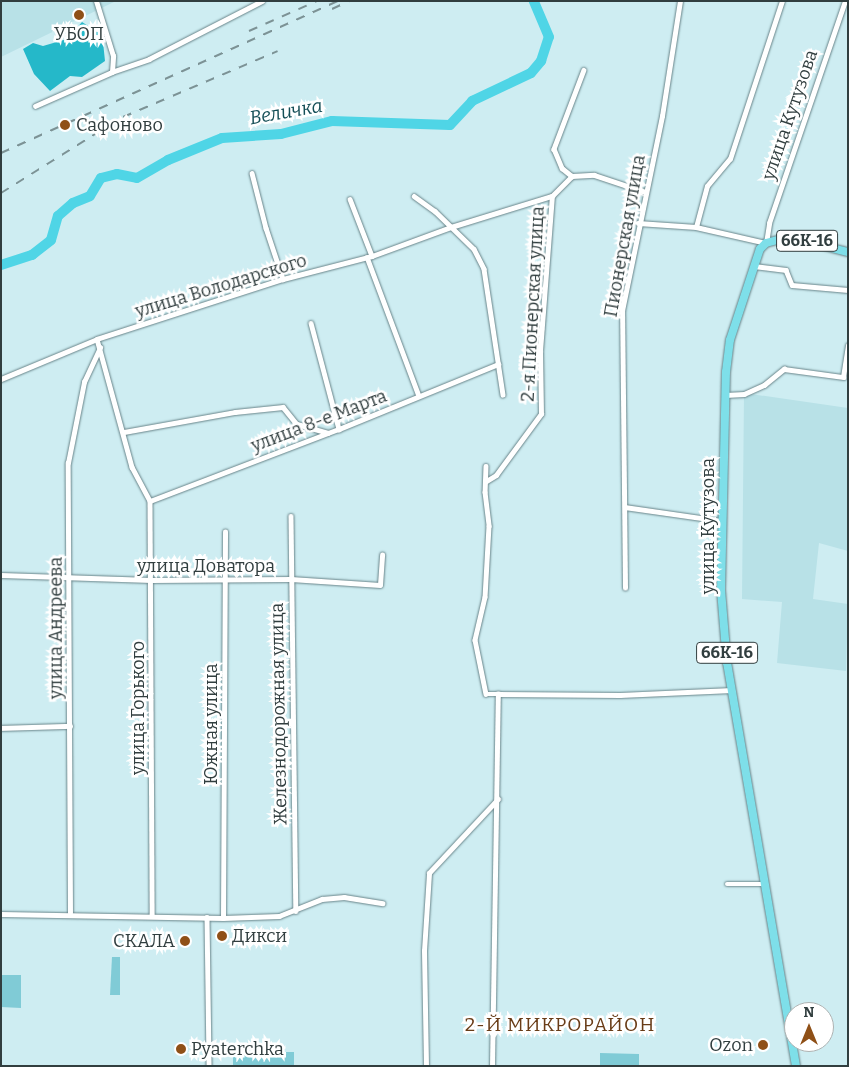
<!DOCTYPE html>
<html>
<head>
<meta charset="utf-8">
<style>
  body { margin:0 }
  #map { position:relative; width:849px; height:1067px; overflow:hidden; background:#ceedf2; font-family:Bitter,serif }
  div>[style] { position:absolute }
  [style*='--x'] { left:calc(var(--x)*1px); top:calc(var(--y)*1px); width:calc(var(--w)*1px); rotate:calc(var(--a)*1deg) }
  .built>* { inset:0; background:#b8e1e7 }
  .green>* { inset:0; background:#80cbd6 }
  .forest>* { inset:0; background:#25b8c9 }
  .river>* { height:10px; margin:-5px; padding:0 5px; transform-origin:5px; border-radius:5px; background:#4fd5e6 }
  .roads { filter:drop-shadow(0 0 1px #688489) drop-shadow(0 0 1px #688489) }
  .street>* { height:4.5px; margin:-2.25px; padding:0 2.25px; transform-origin:2.25px; border-radius:2.25px; background:#fff }
  .primary>* { height:8px; margin:-4px; padding:0 4px; transform-origin:4px; border-radius:4px; background:#7edfe9 }
  .rail>* { height:2px; margin-top:-1px; transform-origin:0; background:repeating-linear-gradient(90deg,#7c9295 0 9px,transparent 0 18px) }
  .dots>* { width:14px; height:14px; translate:-50% -50%; box-sizing:border-box; border:2px solid #fff; border-radius:50% }
  span { translate:-50% -50%; white-space:nowrap; text-align:center; line-height:1.15; -webkit-text-stroke:5px #fff; paint-order:stroke }
  .shield-label span { padding:1px 4px; background:#fff; border:1px solid; border-radius:4px; -webkit-text-stroke-width:0 }
  .shield-label { font-size:16px; color:#313e3f; font-weight:700 }
  .poi-label { font-size:18px; color:#313e3f }
  .left { translate:0 -50%; text-align:left }
  .right { translate:-100% -50%; text-align:right }
  .street-label { font-size:18px; color:#313e3f }
  .water-label { font-size:19px; color:#144e56; font-style:italic }
  .neighbourhood-label { font-size:19px; color:#683c17; letter-spacing:1px }
  .frame { position:absolute; inset:0; border:2px solid #313e3f; pointer-events:none }
  .north { position:absolute; left:784px; top:1002px; width:50px; height:50px; box-sizing:border-box; background:#fff; border:1px solid #adb2b2; border-radius:50%; rotate:0deg; font-size:14px; font-weight:700; line-height:20px; text-align:center; color:#313e3f }
  .north::after { content:''; display:block; margin:auto; width:18px; height:22px; background:#8f5017; clip-path:polygon(50% 0,100% 100%,50% 72%,0 100%) }
</style>
</head>
<body>
<div id="map">
  <div class="built">
    <div style="clip-path:polygon(1px 1px,116px 1px,1px 57px)"></div>
    <div style="clip-path:polygon(744px 393px,848px 408px,848px 551px,819px 543px,813px 599px,848px 604px,846px 671px,777px 663px,782px 602px,742px 599px)"></div>
  </div>
  <div class="green">
    <div style="clip-path:polygon(112px 957px,120px 957px,120px 995px,110px 995px)"></div>
    <div style="clip-path:polygon(1px 975px,21px 975px,21px 1008px,1px 1007px)"></div>
    <div style="clip-path:polygon(233px 1052px,294px 1052px,294px 1066px,233px 1066px)"></div>
    <div style="clip-path:polygon(600px 1053px,639px 1054px,639px 1066px,600px 1066px)"></div>
  </div>
  <div class="forest">
    <div style="clip-path:polygon(82px 22px,99px 33px,103px 42px,105px 61px,82px 77px,70px 76px,50px 91px,34px 74px,23px 49px,33px 43px,43px 46px,67px 39px)"></div>
  </div>
  <div class="river">
    <div style="--x:1;--y:265;--w:33;--a:-18"></div>
    <div style="--x:32;--y:255;--w:24;--a:-38"></div>
    <div style="--x:51;--y:240;--w:25;--a:-74"></div>
    <div style="--x:58;--y:216;--w:20;--a:-41"></div>
    <div style="--x:73;--y:203;--w:18;--a:-22"></div>
    <div style="--x:90;--y:196;--w:21;--a:-59"></div>
    <div style="--x:101;--y:178;--w:16;--a:-14"></div>
    <div style="--x:117;--y:174;--w:20;--a:11"></div>
    <div style="--x:137;--y:178;--w:36;--a:-30"></div>
    <div style="--x:168;--y:160;--w:58;--a:-22.2"></div>
    <div style="--x:222;--y:138;--w:59;--a:-3.9"></div>
    <div style="--x:281;--y:134;--w:53;--a:-14.3"></div>
    <div style="--x:332;--y:121;--w:118;--a:1.9"></div>
    <div style="--x:450;--y:125;--w:33;--a:-47"></div>
    <div style="--x:472;--y:101;--w:65;--a:-25.4"></div>
    <div style="--x:531;--y:73;--w:16;--a:-50"></div>
    <div style="--x:541;--y:61;--w:25;--a:-72"></div>
    <div style="--x:549;--y:37;--w:39;--a:-113"></div>
  </div>
  <div class="roads">
    <div class="street">
      <div style="--x:584;--y:70;--w:85;--a:110.8"></div>
      <div style="--x:554;--y:149;--w:21;--a:67"></div>
      <div style="--x:562;--y:168;--w:13;--a:39"></div>
      <div style="--x:572;--y:176;--w:22;--a:-3"></div>
      <div style="--x:594;--y:175;--w:54;--a:18.4"></div>
      <div style="--x:112;--y:72;--w:39;--a:-19"></div>
      <div style="--x:149;--y:59;--w:127;--a:-27.2"></div>
      <div style="--x:35;--y:106;--w:84;--a:-23.8"></div>
      <div style="--x:112;--y:72;--w:16;--a:-86"></div>
      <div style="--x:113;--y:56;--w:58;--a:-107.2"></div>
      <div style="--x:252;--y:173;--w:57;--a:75.7"></div>
      <div style="--x:266;--y:228;--w:54;--a:71.6"></div>
      <div style="--x:414;--y:196;--w:26;--a:36"></div>
      <div style="--x:435;--y:211;--w:54;--a:44.3"></div>
      <div style="--x:474;--y:249;--w:22;--a:63"></div>
      <div style="--x:484;--y:269;--w:127;--a:81.4"></div>
      <div style="--x:350;--y:199;--w:61;--a:68.9"></div>
      <div style="--x:638;--y:223;--w:58;--a:3.9"></div>
      <div style="--x:696;--y:227;--w:72;--a:12.9"></div>
      <div style="--x:766;--y:243;--w:20;--a:-81"></div>
      <div style="--x:769;--y:223;--w:235;--a:-71.1"></div>
      <div style="--x:696;--y:227;--w:42;--a:-75"></div>
      <div style="--x:707;--y:186;--w:35;--a:-50"></div>
      <div style="--x:730;--y:159;--w:166;--a:-71.8"></div>
      <div style="--x:367;--y:257;--w:148;--a:69.5"></div>
      <div style="--x:754;--y:266;--w:32;--a:7"></div>
      <div style="--x:786;--y:270;--w:16;--a:68"></div>
      <div style="--x:792;--y:285;--w:56;--a:5.1"></div>
      <div style="--x:311;--y:323;--w:110;--a:75.2"></div>
      <div style="--x:97;--y:339;--w:133;--a:74.7"></div>
      <div style="--x:132;--y:467;--w:38;--a:62"></div>
      <div style="--x:150;--y:501;--w:414;--a:89.7"></div>
      <div style="--x:1;--y:379;--w:104;--a:-22.6"></div>
      <div style="--x:97;--y:339;--w:195;--a:-17.9"></div>
      <div style="--x:283;--y:279;--w:92;--a:-14.5"></div>
      <div style="--x:372;--y:256;--w:84;--a:-20.2"></div>
      <div style="--x:451;--y:227;--w:106;--a:-17.1"></div>
      <div style="--x:552;--y:196;--w:28;--a:-45"></div>
      <div style="--x:725;--y:395;--w:19;--a:-3"></div>
      <div style="--x:744;--y:394;--w:22;--a:-24"></div>
      <div style="--x:764;--y:385;--w:26;--a:-39"></div>
      <div style="--x:784;--y:369;--w:60;--a:7.7"></div>
      <div style="--x:843;--y:377;--w:32;--a:-81"></div>
      <div style="--x:124;--y:432;--w:113;--a:-10.2"></div>
      <div style="--x:235;--y:412;--w:48;--a:-5.9"></div>
      <div style="--x:283;--y:407;--w:22;--a:51"></div>
      <div style="--x:297;--y:424;--w:32;--a:16"></div>
      <div style="--x:486;--y:466;--w:26;--a:92"></div>
      <div style="--x:485;--y:492;--w:34;--a:83"></div>
      <div style="--x:489;--y:526;--w:71;--a:93.2"></div>
      <div style="--x:485;--y:597;--w:44;--a:103.1"></div>
      <div style="--x:475;--y:640;--w:55;--a:78.5"></div>
      <div style="--x:486;--y:694;--w:12;--a:0"></div>
      <div style="--x:485;--y:482;--w:13;--a:-32"></div>
      <div style="--x:496;--y:475;--w:76;--a:-53.6"></div>
      <div style="--x:541;--y:414;--w:63;--a:-90.9"></div>
      <div style="--x:540;--y:351;--w:155;--a:-85.6"></div>
      <div style="--x:150;--y:501;--w:202;--a:-20.9"></div>
      <div style="--x:339;--y:429;--w:172;--a:-22.2"></div>
      <div style="--x:625;--y:507;--w:98;--a:8.2"></div>
      <div style="--x:291;--y:516;--w:395;--a:89.3"></div>
      <div style="--x:1;--y:575;--w:150;--a:1.9"></div>
      <div style="--x:151;--y:580;--w:140;--a:-0.4"></div>
      <div style="--x:291;--y:579;--w:89;--a:3.9"></div>
      <div style="--x:380;--y:585;--w:30;--a:-86"></div>
      <div style="--x:625;--y:588;--w:277;--a:-90.6"></div>
      <div style="--x:622;--y:311;--w:199;--a:-78.4"></div>
      <div style="--x:662;--y:116;--w:116;--a:-81.1"></div>
      <div style="--x:1;--y:728;--w:69;--a:-1.7"></div>
      <div style="--x:727;--y:884;--w:39;--a:0"></div>
      <div style="--x:70;--y:913;--w:450;--a:-90.3"></div>
      <div style="--x:68;--y:463;--w:83;--a:-78.8"></div>
      <div style="--x:84;--y:382;--w:38;--a:-65"></div>
      <div style="--x:1;--y:914;--w:222;--a:1"></div>
      <div style="--x:223;--y:918;--w:56;--a:-2"></div>
      <div style="--x:279;--y:916;--w:46;--a:-21.6"></div>
      <div style="--x:322;--y:899;--w:22;--a:-5"></div>
      <div style="--x:344;--y:897;--w:39;--a:9"></div>
      <div style="--x:207;--y:917;--w:149;--a:89.2"></div>
      <div style="--x:223;--y:918;--w:386;--a:-89.7"></div>
      <div style="--x:426;--y:1066;--w:115;--a:-91"></div>
      <div style="--x:424;--y:951;--w:78;--a:-86.3"></div>
      <div style="--x:429;--y:873;--w:101;--a:-47"></div>
      <div style="--x:492;--y:1066;--w:372;--a:-89.1"></div>
      <div style="--x:498;--y:694;--w:122;--a:0.5"></div>
      <div style="--x:620;--y:695;--w:112;--a:-2.6"></div>
    </div>
    <div class="primary">
      <div style="--x:796;--y:1066;--w:409;--a:-99.7"></div>
      <div style="--x:727;--y:663;--w:73;--a:-94.7"></div>
      <div style="--x:721;--y:590;--w:218;--a:-88.7"></div>
      <div style="--x:726;--y:372;--w:32;--a:-83"></div>
      <div style="--x:730;--y:340;--w:96;--a:-71.8"></div>
      <div style="--x:760;--y:249;--w:8;--a:-45"></div>
      <div style="--x:766;--y:243;--w:24;--a:-15"></div>
      <div style="--x:789;--y:237;--w:61;--a:14.3"></div>
    </div>
  </div>
  <div class="rail">
    <div style="--x:332;--y:9;--w:19;--a:-25"></div>
    <div style="--x:249;--y:31;--w:74;--a:-23.8"></div>
    <div style="--x:123;--y:117;--w:168;--a:-23.1"></div>
    <div style="--x:1;--y:153;--w:370;--a:-24.3"></div>
    <div style="--x:1;--y:193;--w:133;--a:-32.1"></div>
  </div>
  <div class="dots">
    <div style="left:79px;top:15px;background:#8f5017"></div>
    <div style="left:65px;top:125px;background:#8f5017"></div>
    <div style="left:222px;top:936px;background:#8f5017"></div>
    <div style="left:185px;top:941px;background:#8f5017"></div>
    <div style="left:763px;top:1045px;background:#8f5017"></div>
    <div style="left:181px;top:1049px;background:#8f5017"></div>
  </div>
  <div class="shield-label">
    <span style="left:807px;top:241px">66К-16</span>
    <span style="left:727px;top:653px">66К-16</span>
  </div>
  <div class="poi-label">
    <span style="left:79px;top:34px">УБОП</span>
    <span class="left" style="left:76px;top:125px">Сафоново</span>
    <span class="left" style="left:232px;top:936px">Дикси</span>
    <span class="right" style="left:175px;top:941px">СКАЛА</span>
    <span class="right" style="left:753px;top:1045px">Ozon</span>
    <span class="left" style="left:191px;top:1049px">Pyaterchka</span>
  </div>
  <div class="street-label">
    <span style="left:790px;top:115px;rotate:-71deg">улица Кутузова</span>
    <span style="left:625px;top:236px;rotate:-80deg">Пионерская улица</span>
    <span style="left:221px;top:286px;rotate:-17deg">улица Володарского</span>
    <span style="left:533px;top:304px;rotate:-87deg">2-я Пионерская улица</span>
    <span style="left:319px;top:421px;rotate:-21deg">улица 8-е Марта</span>
    <span style="left:708px;top:526px;rotate:-90deg">улица Кутузова</span>
    <span style="left:206px;top:566px">улица Доватора</span>
    <span style="left:56px;top:628px;rotate:-90deg">улица Андреева</span>
    <span style="left:138px;top:708px;rotate:-90deg">улица Горького</span>
    <span style="left:279px;top:714px;rotate:-91deg">Железнодорожная улица</span>
    <span style="left:211px;top:724px;rotate:-90deg">Южная улица</span>
  </div>
  <div class="water-label">
    <span style="left:286px;top:112px;rotate:-10deg">Величка</span>
  </div>
  <div class="neighbourhood-label">
    <span style="left:560px;top:1025px">2-Й МИКРОРАЙОН</span>
  </div>
  <div class="frame"></div>
  <div class="north">N</div>
</div>
</body>
</html>
